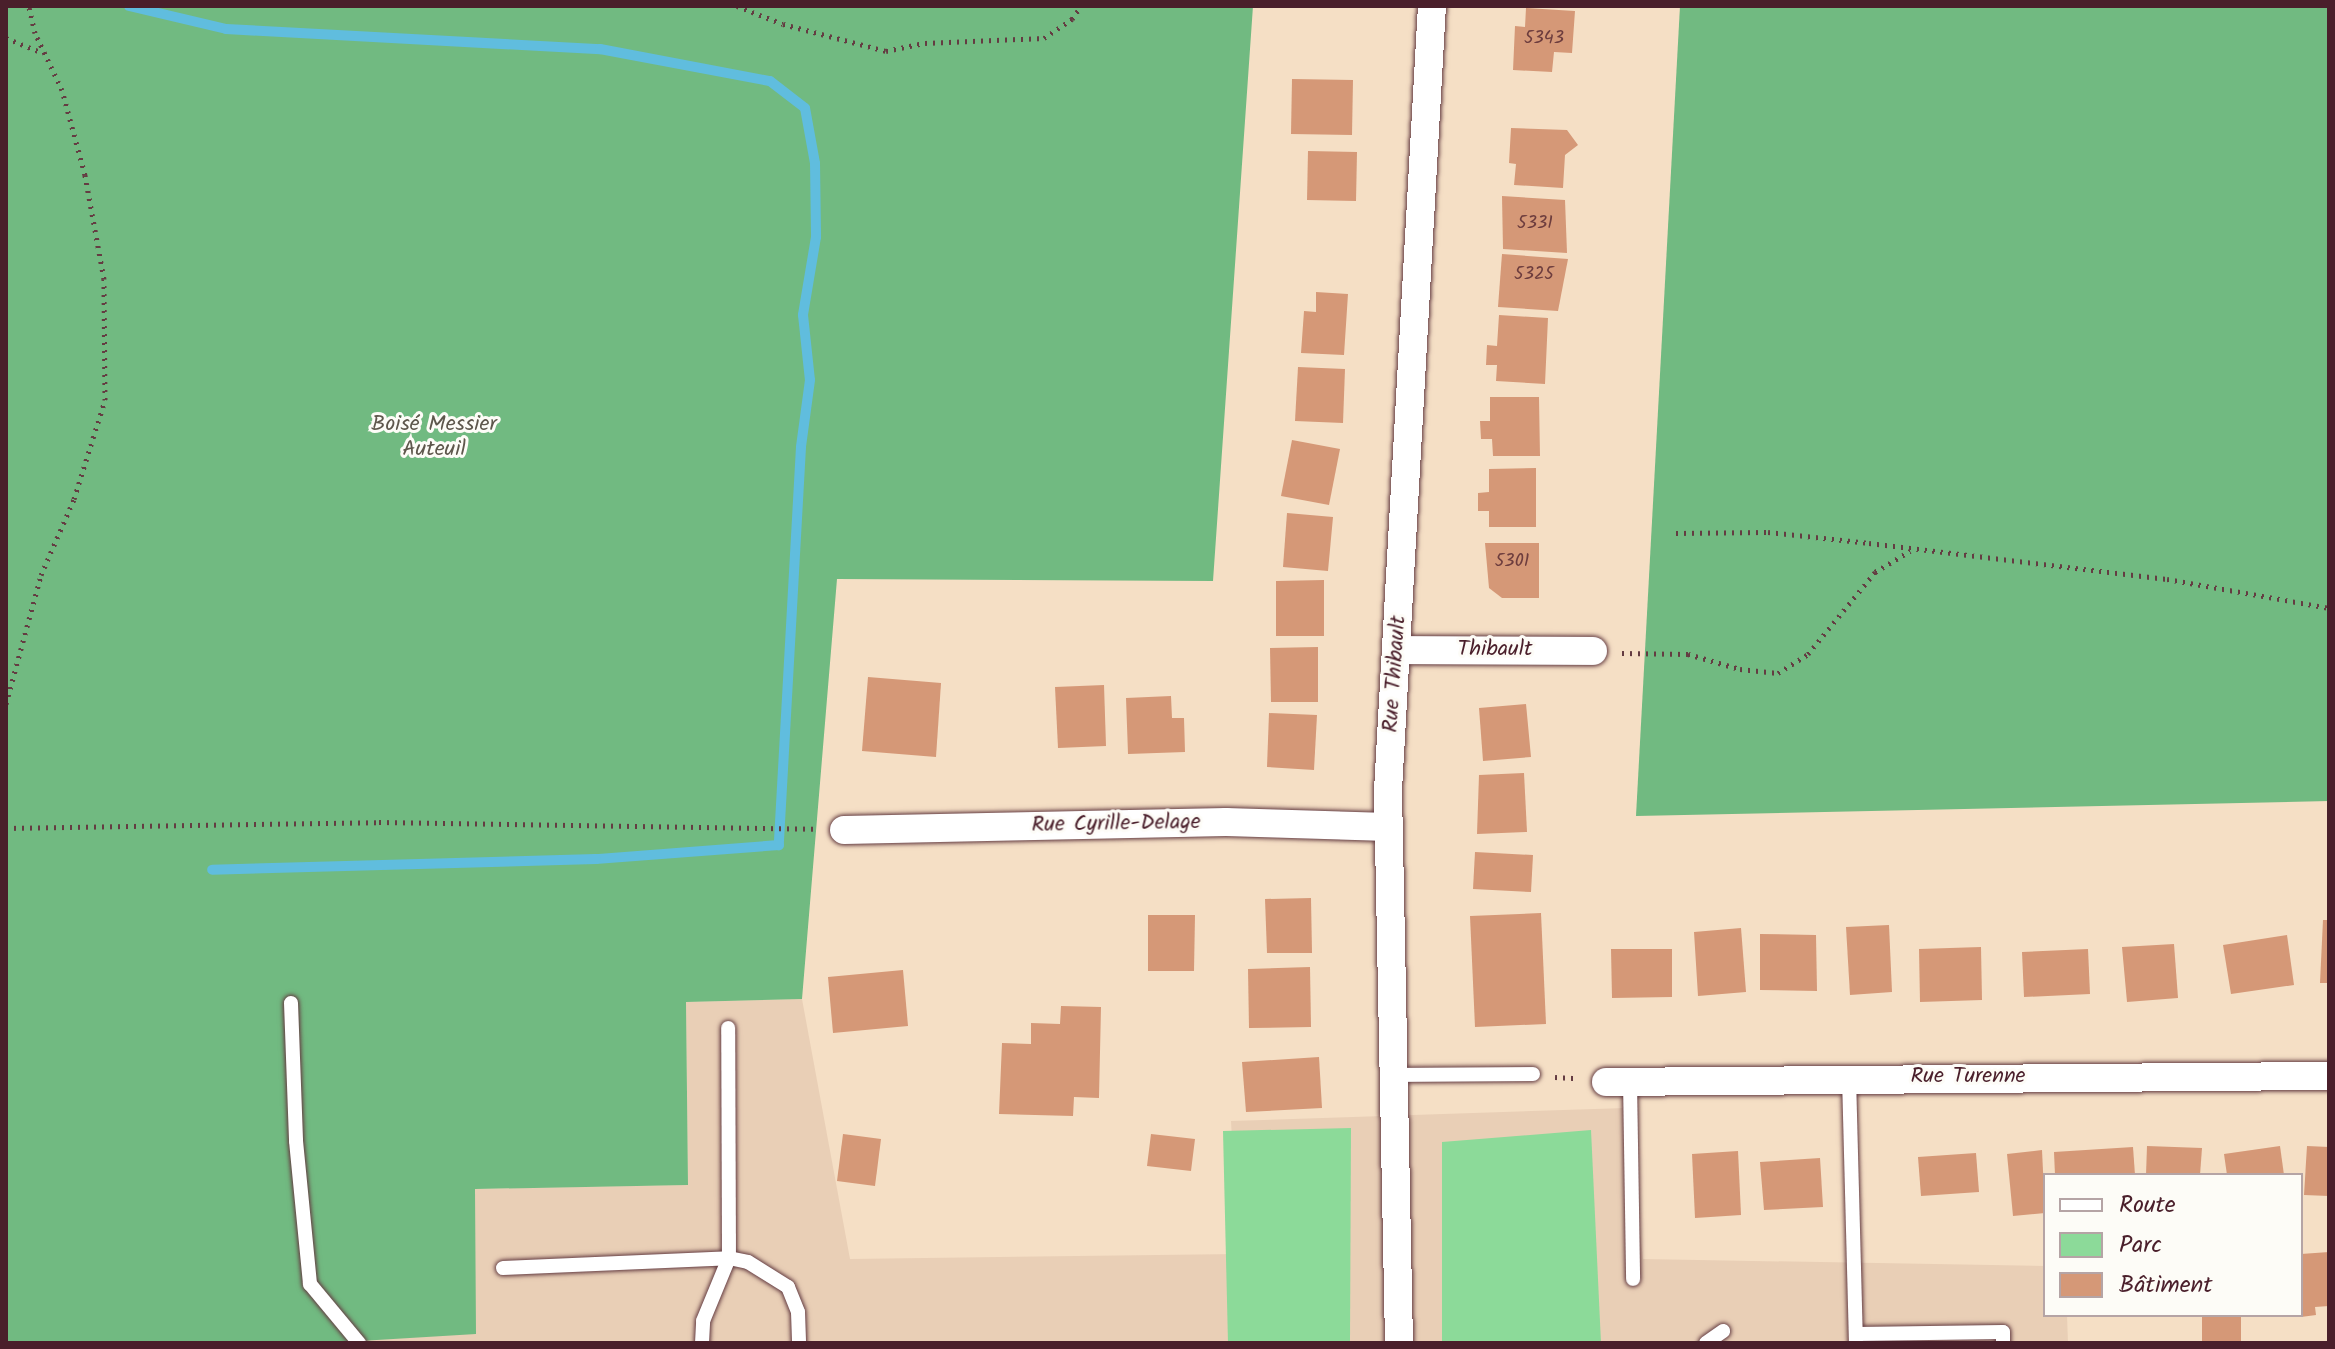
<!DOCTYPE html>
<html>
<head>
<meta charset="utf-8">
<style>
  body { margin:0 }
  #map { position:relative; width:2335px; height:1349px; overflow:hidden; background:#f5dfc5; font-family:Kalam,sans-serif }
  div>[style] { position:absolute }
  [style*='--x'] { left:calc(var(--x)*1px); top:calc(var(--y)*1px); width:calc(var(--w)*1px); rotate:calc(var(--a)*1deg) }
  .built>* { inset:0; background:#e9cfb6 }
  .green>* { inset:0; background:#8cda99 }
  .forest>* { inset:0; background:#71ba81 }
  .stream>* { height:10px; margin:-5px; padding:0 5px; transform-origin:5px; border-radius:5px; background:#60bdde }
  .building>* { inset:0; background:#d59877 }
  .path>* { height:5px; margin-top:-2.5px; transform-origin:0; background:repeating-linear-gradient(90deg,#643c42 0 2px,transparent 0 8px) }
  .roads { filter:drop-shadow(0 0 2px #643c42) drop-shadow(0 0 2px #643c42) }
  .service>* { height:14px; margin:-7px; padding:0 7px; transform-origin:7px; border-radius:7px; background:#fff }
  .minor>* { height:28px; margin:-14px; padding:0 14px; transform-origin:14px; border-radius:14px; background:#fff }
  span { translate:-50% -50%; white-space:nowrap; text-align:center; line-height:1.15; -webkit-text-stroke:6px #fdfcf7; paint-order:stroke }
  .number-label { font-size:18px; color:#6d3d3e }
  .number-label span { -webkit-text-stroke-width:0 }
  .park-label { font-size:22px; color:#5e574c }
  .street-label { font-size:22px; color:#4a1f2b }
  .frame { position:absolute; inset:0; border:8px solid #4a1f2b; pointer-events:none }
  .legend { position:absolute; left:2043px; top:1173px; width:260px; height:144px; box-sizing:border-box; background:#fdfcf7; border:2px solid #b5a4a5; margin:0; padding:10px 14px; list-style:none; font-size:24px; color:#4a1f2b }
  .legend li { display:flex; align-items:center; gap:16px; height:40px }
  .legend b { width:40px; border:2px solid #b5a4a5 }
</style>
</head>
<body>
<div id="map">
  <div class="built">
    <div style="clip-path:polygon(802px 999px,850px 1259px,1238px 1254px,1231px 1121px,1626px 1108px,1643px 1259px,2045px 1266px,2045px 1315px,2067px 1315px,2068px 1343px,318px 1343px,474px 1189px,688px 1185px,686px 1002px)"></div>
  </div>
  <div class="green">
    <div style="clip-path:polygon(1351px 1128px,1350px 1343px,1228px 1343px,1223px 1131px)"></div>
    <div style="clip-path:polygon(1591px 1130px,1601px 1343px,1442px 1343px,1442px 1142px)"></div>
  </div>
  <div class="forest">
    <div style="clip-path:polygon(6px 6px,1253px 6px,1213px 581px,837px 579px,802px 999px,686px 1002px,688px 1185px,475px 1189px,476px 1334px,327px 1343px,6px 1343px)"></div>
    <div style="clip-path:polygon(1680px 6px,2329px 6px,2329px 801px,1636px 816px)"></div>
  </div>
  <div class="stream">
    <div style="--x:129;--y:6;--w:100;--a:13.3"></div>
    <div style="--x:226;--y:29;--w:375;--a:3.1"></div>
    <div style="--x:600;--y:49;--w:173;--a:10.7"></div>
    <div style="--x:770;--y:81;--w:44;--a:37.6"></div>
    <div style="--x:805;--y:108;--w:56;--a:79.7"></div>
    <div style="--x:815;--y:163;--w:74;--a:89.2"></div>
    <div style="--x:816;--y:237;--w:79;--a:99.5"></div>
    <div style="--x:803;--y:315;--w:65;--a:83.9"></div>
    <div style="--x:810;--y:380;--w:68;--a:97.7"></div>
    <div style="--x:801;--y:447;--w:399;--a:93.2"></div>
    <div style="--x:779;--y:845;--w:184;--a:175.6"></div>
    <div style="--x:596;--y:859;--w:384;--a:178.4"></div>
  </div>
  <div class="building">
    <div style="clip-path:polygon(1526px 8px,1575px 11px,1572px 53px,1554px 52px,1552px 72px,1513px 70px,1515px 26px,1525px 27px)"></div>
    <div style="clip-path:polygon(1292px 79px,1353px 80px,1352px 135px,1291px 134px)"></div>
    <div style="clip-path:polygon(1511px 128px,1567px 130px,1578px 145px,1565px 155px,1563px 188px,1514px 185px,1516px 164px,1509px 163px)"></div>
    <div style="clip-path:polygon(1308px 151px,1357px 152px,1356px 201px,1307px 200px)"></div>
    <div style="clip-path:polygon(1502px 196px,1565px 200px,1567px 253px,1503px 249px)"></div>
    <div style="clip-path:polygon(1502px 254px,1568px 259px,1558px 311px,1498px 307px)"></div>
    <div style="clip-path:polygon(1316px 292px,1348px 294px,1344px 355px,1301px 353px,1304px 311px,1316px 312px)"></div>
    <div style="clip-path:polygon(1499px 315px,1548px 318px,1545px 384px,1496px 381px,1497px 365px,1486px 365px,1487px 345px,1497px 346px)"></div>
    <div style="clip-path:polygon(1298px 367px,1345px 369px,1343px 423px,1295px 421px)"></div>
    <div style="clip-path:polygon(1490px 397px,1539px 397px,1540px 456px,1493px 456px,1492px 439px,1481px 439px,1480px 421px,1490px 421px)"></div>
    <div style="clip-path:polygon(1292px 440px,1340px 449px,1329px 505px,1281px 496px)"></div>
    <div style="clip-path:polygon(1536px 468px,1536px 527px,1489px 527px,1489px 511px,1478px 511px,1478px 493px,1489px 492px,1489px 469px)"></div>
    <div style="clip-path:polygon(1287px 513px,1333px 517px,1328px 571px,1283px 567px)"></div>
    <div style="clip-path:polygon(1485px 543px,1539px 543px,1539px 598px,1502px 598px,1489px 588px)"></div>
    <div style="clip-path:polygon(1324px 580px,1324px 636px,1276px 636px,1276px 581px)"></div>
    <div style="clip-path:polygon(1318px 647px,1318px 702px,1271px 702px,1270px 648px)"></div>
    <div style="clip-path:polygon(868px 677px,941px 683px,936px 757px,862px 751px)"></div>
    <div style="clip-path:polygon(1104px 685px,1106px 746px,1058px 748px,1055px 687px)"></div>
    <div style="clip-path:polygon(1171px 696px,1172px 718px,1184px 718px,1185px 752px,1128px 754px,1126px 698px)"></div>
    <div style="clip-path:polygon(1526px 704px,1531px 757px,1483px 761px,1479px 708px)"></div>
    <div style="clip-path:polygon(1269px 713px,1317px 715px,1314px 770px,1267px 767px)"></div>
    <div style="clip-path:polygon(1524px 773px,1527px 832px,1477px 834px,1479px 775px)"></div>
    <div style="clip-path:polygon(1475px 852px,1533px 855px,1531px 892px,1473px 889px)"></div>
    <div style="clip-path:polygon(1311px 898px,1312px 953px,1267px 953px,1265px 899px)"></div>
    <div style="clip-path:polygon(1541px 913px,1546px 1024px,1475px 1027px,1470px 916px)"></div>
    <div style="clip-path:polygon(1148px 915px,1195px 915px,1194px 971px,1148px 971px)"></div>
    <div style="clip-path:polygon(2323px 920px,2329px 920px,2329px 983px,2320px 983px)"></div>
    <div style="clip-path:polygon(1889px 925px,1892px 992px,1850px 995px,1846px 927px)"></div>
    <div style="clip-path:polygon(1741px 928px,1746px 992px,1698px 996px,1694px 932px)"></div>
    <div style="clip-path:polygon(1760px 934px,1816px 935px,1817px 991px,1760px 990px)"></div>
    <div style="clip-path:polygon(2287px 935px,2294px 985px,2231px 994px,2223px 945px)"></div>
    <div style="clip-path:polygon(2174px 944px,2178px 998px,2127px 1002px,2122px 947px)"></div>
    <div style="clip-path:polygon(1981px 947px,1982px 1000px,1920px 1002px,1919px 949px)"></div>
    <div style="clip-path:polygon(1611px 949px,1672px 949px,1672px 997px,1612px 998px)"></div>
    <div style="clip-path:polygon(2088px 949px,2090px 994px,2024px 997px,2022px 952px)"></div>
    <div style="clip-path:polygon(1310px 967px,1311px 1027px,1249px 1028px,1248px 969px)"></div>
    <div style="clip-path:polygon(903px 970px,908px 1026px,833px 1033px,828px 977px)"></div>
    <div style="clip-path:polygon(1061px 1006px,1101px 1007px,1099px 1098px,1074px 1097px,1073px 1116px,999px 1114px,1002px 1043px,1031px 1044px,1031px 1023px,1060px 1024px)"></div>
    <div style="clip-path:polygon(1319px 1057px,1322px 1108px,1246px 1112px,1242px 1062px)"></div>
    <div style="clip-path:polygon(843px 1134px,881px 1139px,875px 1186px,837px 1181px)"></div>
    <div style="clip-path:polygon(1151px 1134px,1195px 1139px,1191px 1171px,1147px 1166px)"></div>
    <div style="clip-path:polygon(2147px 1146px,2202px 1148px,2200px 1175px,2146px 1175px)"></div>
    <div style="clip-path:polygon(2280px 1146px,2284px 1175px,2227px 1175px,2224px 1154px)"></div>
    <div style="clip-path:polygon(2307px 1146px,2329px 1147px,2329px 1196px,2304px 1195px)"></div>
    <div style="clip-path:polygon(2133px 1147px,2135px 1175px,2055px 1175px,2054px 1152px)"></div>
    <div style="clip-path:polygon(2042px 1150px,2045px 1213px,2013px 1216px,2007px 1154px)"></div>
    <div style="clip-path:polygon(1738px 1151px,1741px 1215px,1695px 1218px,1692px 1154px)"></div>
    <div style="clip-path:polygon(1976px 1153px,1979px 1192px,1921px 1196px,1918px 1157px)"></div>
    <div style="clip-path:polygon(1820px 1158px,1823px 1207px,1764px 1210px,1760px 1162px)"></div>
    <div style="clip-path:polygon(2329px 1252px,2329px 1306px,2315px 1307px,2316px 1315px,2301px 1317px,2301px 1254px)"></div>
    <div style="clip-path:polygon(2202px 1315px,2241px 1315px,2241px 1343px,2202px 1343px)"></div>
  </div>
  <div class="path">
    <div style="--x:737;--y:6;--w:49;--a:21.4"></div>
    <div style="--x:783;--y:24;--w:106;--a:14.7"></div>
    <div style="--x:886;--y:51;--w:40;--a:-12"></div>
    <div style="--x:925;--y:43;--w:119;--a:-2.4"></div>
    <div style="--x:1044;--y:38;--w:34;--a:-34"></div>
    <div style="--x:1072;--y:19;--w:16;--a:-55"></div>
    <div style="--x:6;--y:38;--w:40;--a:22"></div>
    <div style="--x:1676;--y:533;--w:92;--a:-0.6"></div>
    <div style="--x:1768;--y:532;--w:102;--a:6.2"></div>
    <div style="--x:1869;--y:543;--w:300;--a:6.9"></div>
    <div style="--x:2167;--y:579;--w:165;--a:10.1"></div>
    <div style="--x:1622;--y:653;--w:66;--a:0.9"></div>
    <div style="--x:1688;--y:654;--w:54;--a:16.1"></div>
    <div style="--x:1740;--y:669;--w:38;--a:6"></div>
    <div style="--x:1778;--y:673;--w:36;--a:-32"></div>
    <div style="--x:1808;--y:654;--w:106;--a:-50.7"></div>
    <div style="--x:1875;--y:572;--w:41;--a:-31"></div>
    <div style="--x:6;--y:704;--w:134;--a:-74.8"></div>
    <div style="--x:41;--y:575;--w:83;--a:-66.5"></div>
    <div style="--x:74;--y:499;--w:104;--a:-72.6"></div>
    <div style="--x:105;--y:400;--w:121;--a:-90.5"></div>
    <div style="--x:104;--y:279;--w:106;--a:-100.4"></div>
    <div style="--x:85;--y:175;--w:88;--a:-105.1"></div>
    <div style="--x:62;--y:90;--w:63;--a:-115.3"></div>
    <div style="--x:35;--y:33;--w:28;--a:-103"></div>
    <div style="--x:6;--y:828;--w:373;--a:-0.9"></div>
    <div style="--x:379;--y:822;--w:436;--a:0.9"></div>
    <div style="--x:1555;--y:1077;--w:22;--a:3"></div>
  </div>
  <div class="roads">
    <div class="service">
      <div style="--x:291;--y:1003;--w:138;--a:87.9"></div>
      <div style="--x:296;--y:1141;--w:144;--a:84.4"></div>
      <div style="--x:310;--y:1284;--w:77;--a:50.3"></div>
      <div style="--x:1393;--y:1075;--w:140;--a:-0.4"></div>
      <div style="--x:1849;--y:1077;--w:266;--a:88.5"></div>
      <div style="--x:1630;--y:1081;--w:198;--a:89.1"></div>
      <div style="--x:503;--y:1268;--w:226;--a:-2.5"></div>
      <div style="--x:729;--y:1258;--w:19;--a:12"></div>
      <div style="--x:748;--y:1262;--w:47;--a:32"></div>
      <div style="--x:788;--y:1287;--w:27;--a:68"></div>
      <div style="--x:798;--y:1312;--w:31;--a:88"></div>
      <div style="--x:1856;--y:1334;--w:147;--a:-0.8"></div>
      <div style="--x:2003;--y:1332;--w:11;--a:90"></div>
      <div style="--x:702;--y:1343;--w:22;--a:-87"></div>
      <div style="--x:703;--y:1321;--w:68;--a:-67.6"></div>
      <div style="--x:729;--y:1258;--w:230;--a:-90.2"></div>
      <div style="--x:1706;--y:1343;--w:21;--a:-35"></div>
    </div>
    <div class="minor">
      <div style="--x:1397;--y:650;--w:196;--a:0.3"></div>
      <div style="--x:844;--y:830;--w:382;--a:-1.2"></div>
      <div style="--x:1226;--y:822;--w:162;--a:1.8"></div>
      <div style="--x:1606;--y:1082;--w:723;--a:-0.48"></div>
      <div style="--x:1399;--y:1343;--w:553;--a:-91.14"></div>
      <div style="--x:1388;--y:790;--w:785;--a:-86.79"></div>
    </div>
  </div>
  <div class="number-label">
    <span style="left:1544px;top:39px">5343</span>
    <span style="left:1535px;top:224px">5331</span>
    <span style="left:1534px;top:275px">5325</span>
    <span style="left:1512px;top:562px">5301</span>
  </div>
  <div class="park-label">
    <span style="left:434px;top:437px">Boisé Messier<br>Auteuil</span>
  </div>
  <div class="street-label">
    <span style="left:1495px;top:650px">Thibault</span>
    <span style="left:1395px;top:674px;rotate:-86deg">Rue Thibault</span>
    <span style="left:1116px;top:824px;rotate:-1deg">Rue Cyrille-Delage</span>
    <span style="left:1968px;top:1077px">Rue Turenne</span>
  </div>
  <div class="frame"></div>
  <ul class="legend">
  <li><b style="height:10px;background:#fff"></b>Route</li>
  <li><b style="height:22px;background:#8cda99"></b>Parc</li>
  <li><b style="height:22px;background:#d59877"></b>Bâtiment</li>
  </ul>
</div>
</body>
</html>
